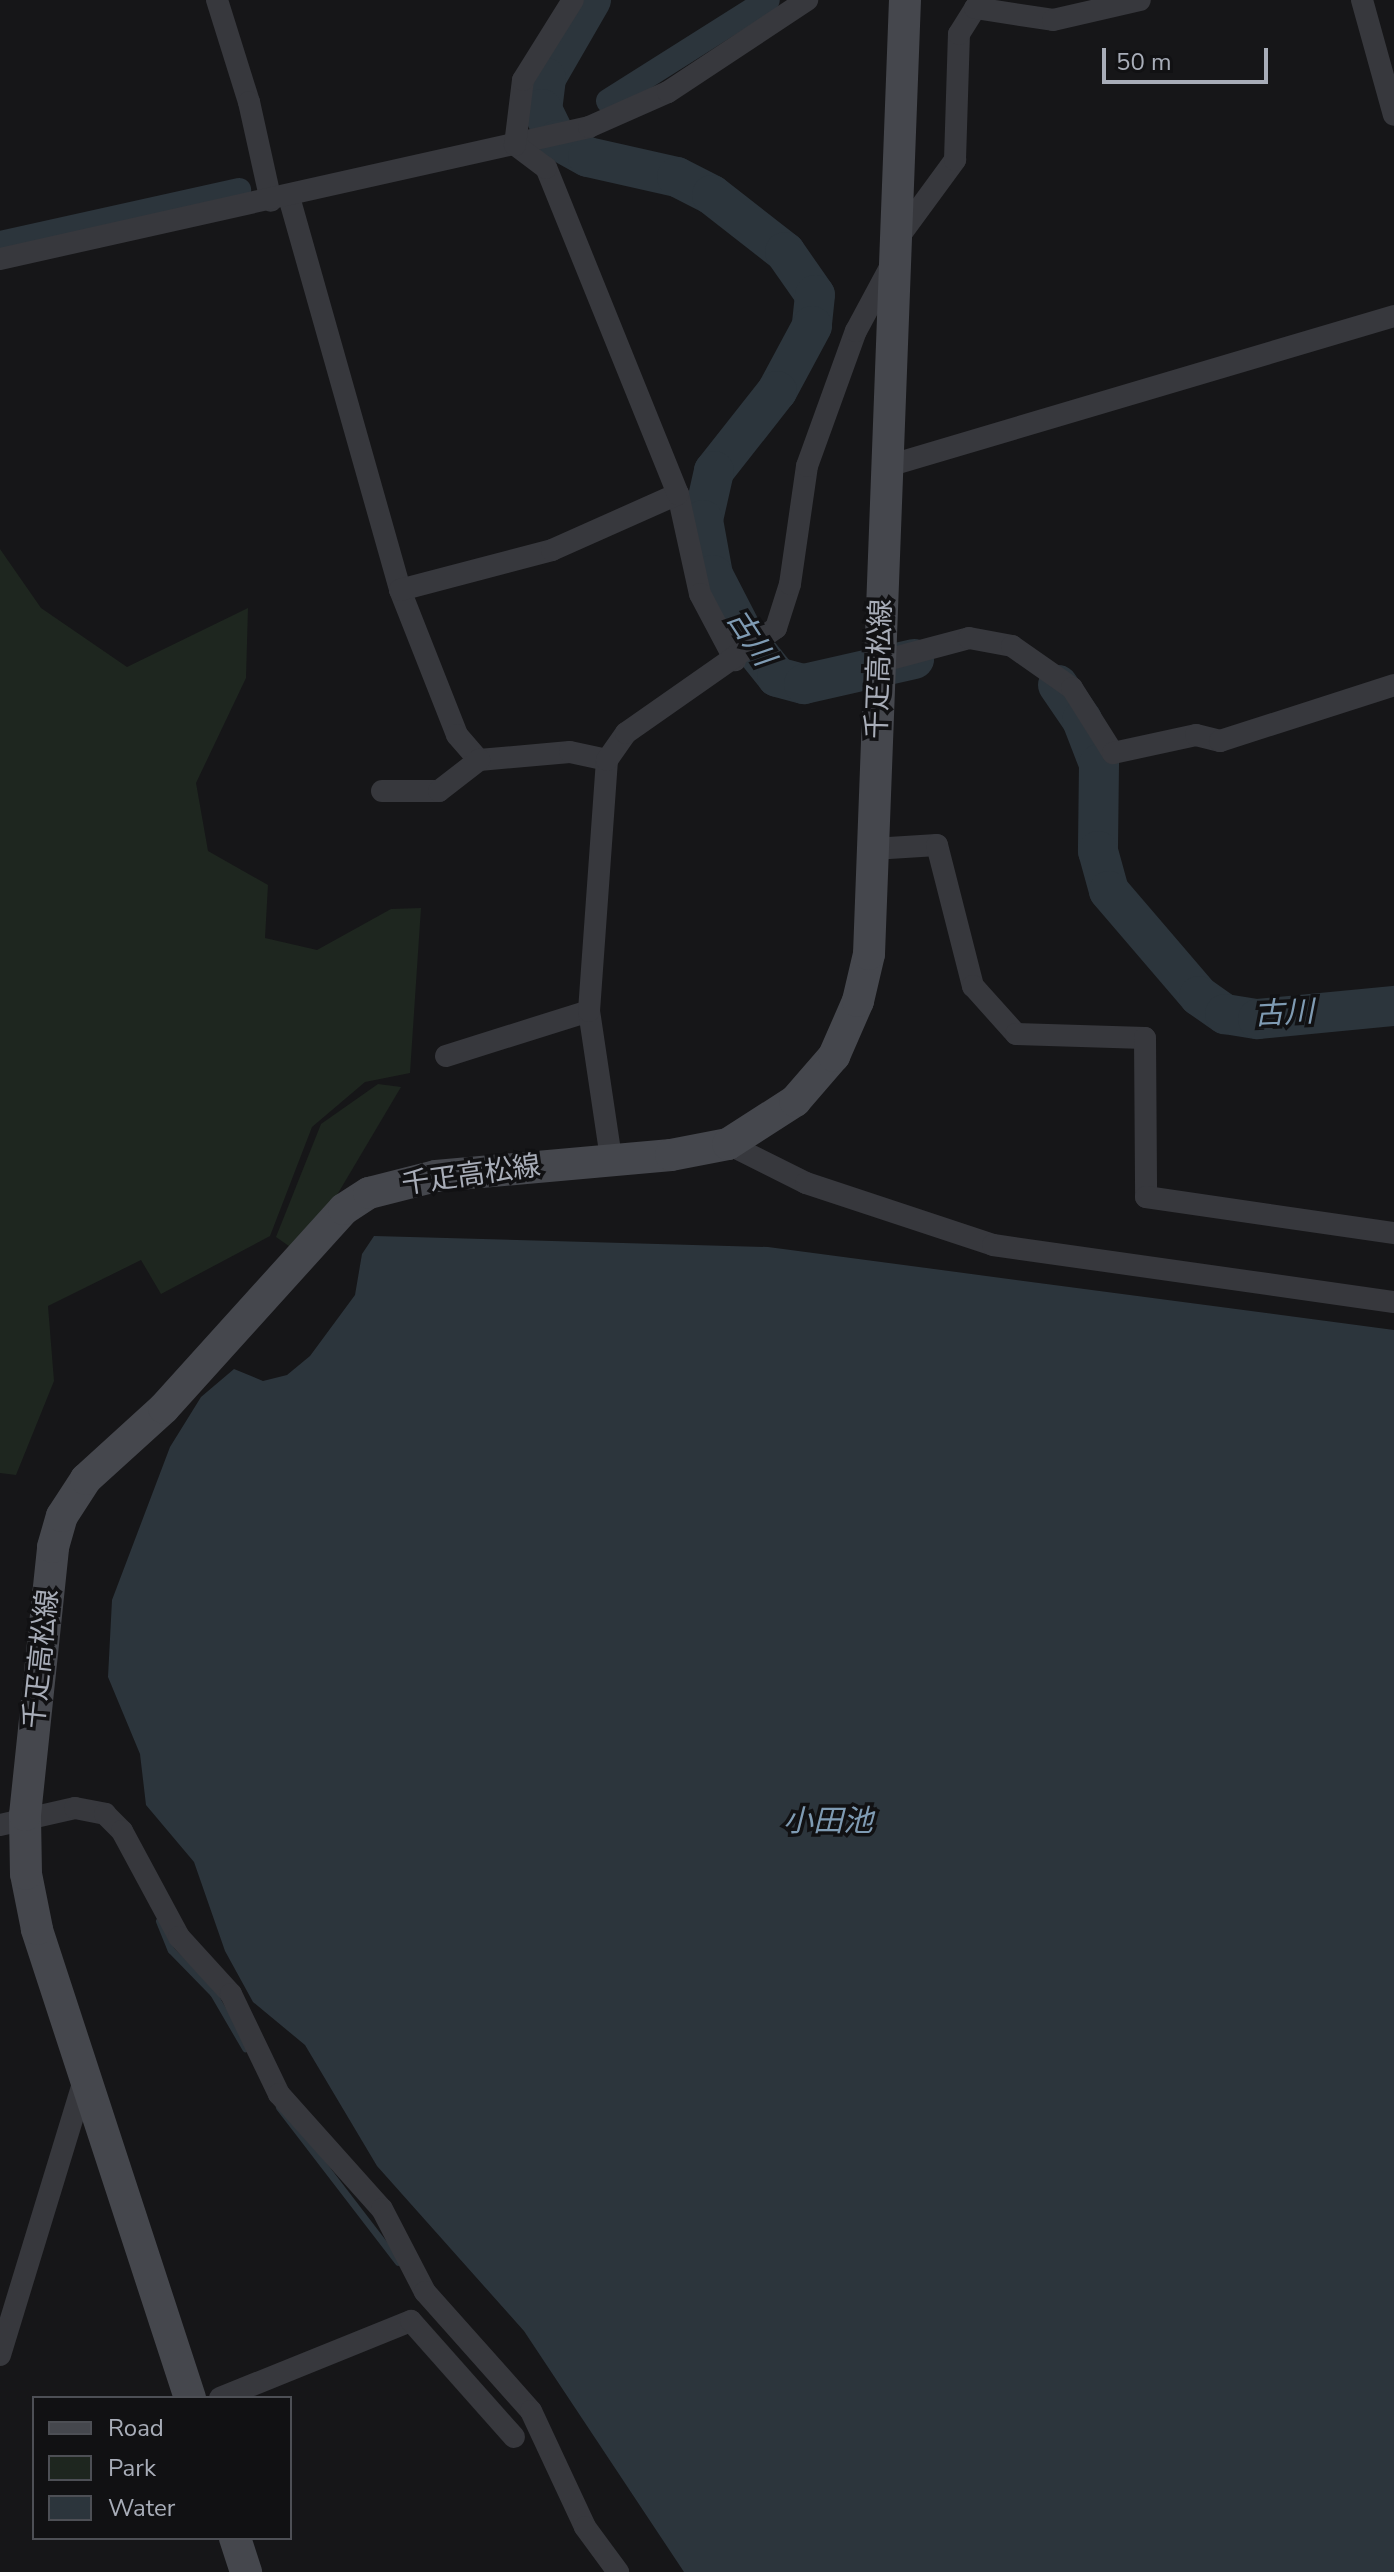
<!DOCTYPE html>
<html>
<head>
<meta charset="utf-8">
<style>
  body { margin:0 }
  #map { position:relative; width:1394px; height:2572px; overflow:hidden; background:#161618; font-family:"Nunito Sans","Noto Sans JP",sans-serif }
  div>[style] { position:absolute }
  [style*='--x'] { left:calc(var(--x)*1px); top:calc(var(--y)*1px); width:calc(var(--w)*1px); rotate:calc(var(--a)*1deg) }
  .green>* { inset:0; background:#1e261f }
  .water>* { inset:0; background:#2c353c }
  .stream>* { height:7px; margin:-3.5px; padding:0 3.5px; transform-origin:3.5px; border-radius:3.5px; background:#2c353c }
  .canal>* { height:24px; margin:-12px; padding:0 12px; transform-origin:12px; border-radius:12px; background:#2c353c }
  .river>* { height:40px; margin:-20px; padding:0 20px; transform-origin:20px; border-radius:20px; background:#2c353c }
  .street>* { height:22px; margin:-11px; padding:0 11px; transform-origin:11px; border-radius:11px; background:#37383d }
  .secondary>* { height:32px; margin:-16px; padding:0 16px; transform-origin:16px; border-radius:16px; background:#45474d }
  span { translate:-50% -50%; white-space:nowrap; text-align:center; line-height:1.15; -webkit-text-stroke:7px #111113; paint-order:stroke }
  .street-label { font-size:28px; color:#a8adb8 }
  .water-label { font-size:30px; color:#7f9bb3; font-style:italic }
  .legend { position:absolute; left:32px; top:2396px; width:260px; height:144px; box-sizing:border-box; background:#111113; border:2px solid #4d4f55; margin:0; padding:10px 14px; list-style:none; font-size:24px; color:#a8adb8 }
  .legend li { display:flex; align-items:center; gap:16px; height:40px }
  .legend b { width:40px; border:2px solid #4d4f55 }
  .scale { position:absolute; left:1102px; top:48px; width:166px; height:36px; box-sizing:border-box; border:4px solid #a8adb8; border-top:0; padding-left:10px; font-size:24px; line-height:28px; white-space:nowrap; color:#a8adb8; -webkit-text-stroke:6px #111113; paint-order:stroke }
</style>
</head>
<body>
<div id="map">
  <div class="green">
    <div style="clip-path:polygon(0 549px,41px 608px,127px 667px,248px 608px,246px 678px,196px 783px,208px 851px,268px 885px,265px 938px,317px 950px,391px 909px,421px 908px,410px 1073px,365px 1082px,312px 1127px,270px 1236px,161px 1294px,141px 1260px,48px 1306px,54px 1381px,16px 1475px,0 1473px)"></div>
    <div style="clip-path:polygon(378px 1084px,401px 1087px,321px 1222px,296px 1251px,276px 1237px,321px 1124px)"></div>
  </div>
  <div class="water">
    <div style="clip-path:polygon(374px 1236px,768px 1247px,1394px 1330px,1394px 2572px,684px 2572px,524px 2331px,377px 2166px,305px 2045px,253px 2002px,225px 1951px,194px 1862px,146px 1805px,140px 1754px,108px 1677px,112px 1600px,170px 1447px,201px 1397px,234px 1369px,263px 1381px,287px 1375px,310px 1356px,355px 1295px,362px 1254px)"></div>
  </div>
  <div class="stream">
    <div style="--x:159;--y:1921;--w:31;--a:68"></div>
    <div style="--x:171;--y:1950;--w:60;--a:45.7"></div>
    <div style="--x:213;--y:1993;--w:64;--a:59.8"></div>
    <div style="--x:279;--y:2107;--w:195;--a:52.5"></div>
  </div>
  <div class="canal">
    <div style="--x:608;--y:101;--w:189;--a:-32.3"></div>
    <div style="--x:0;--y:243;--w:245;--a:-12.5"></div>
  </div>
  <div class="river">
    <div style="--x:591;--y:0;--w:90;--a:120"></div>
    <div style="--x:546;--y:78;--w:31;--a:97"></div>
    <div style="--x:542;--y:109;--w:34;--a:64"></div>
    <div style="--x:557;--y:140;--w:35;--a:29"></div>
    <div style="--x:588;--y:157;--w:91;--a:12.7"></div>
    <div style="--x:677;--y:177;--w:39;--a:27"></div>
    <div style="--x:712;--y:195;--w:93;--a:38"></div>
    <div style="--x:785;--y:252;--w:52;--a:55.1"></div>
    <div style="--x:815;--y:295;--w:31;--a:96"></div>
    <div style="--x:812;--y:326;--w:74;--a:118.3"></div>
    <div style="--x:777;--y:391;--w:102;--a:128.2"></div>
    <div style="--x:714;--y:471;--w:50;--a:102.7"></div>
    <div style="--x:703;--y:520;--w:56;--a:79.7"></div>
    <div style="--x:713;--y:575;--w:70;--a:62.7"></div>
    <div style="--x:745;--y:637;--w:51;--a:51.3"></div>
    <div style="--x:777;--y:677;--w:28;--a:15"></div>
    <div style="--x:804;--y:684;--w:113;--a:-12.8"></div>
    <div style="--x:1058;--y:685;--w:42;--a:55.6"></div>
    <div style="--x:1082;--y:720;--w:47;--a:68.9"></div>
    <div style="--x:1099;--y:764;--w:87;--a:90.7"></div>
    <div style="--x:1098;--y:851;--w:41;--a:74.6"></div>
    <div style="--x:1109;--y:891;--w:138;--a:49.4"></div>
    <div style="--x:1199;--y:996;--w:32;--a:35"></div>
    <div style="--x:1225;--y:1014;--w:33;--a:9"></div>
    <div style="--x:1258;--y:1019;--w:137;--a:-5.5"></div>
  </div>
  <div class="street">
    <div style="--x:217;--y:0;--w:107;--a:72.6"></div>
    <div style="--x:249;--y:102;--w:101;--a:77.5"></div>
    <div style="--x:1362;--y:0;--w:119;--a:74.5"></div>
    <div style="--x:289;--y:197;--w:408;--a:74.2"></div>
    <div style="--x:400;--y:590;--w:156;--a:68.5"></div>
    <div style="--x:457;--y:735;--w:33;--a:49"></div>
    <div style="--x:479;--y:760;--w:91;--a:-5"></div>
    <div style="--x:570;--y:752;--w:38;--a:12"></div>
    <div style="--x:895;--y:242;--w:102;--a:-53.8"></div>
    <div style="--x:955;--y:160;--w:126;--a:-88.2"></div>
    <div style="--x:959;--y:34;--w:31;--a:-58"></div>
    <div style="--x:975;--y:8;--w:79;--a:8.7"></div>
    <div style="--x:1053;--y:20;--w:89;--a:-12.9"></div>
    <div style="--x:0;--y:259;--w:604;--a:-12.63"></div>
    <div style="--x:589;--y:127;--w:86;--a:-23.9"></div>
    <div style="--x:668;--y:92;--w:167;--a:-33.5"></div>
    <div style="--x:888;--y:466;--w:528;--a:-16.51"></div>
    <div style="--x:678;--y:494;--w:102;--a:77.6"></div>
    <div style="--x:700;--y:594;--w:75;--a:62.1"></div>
    <div style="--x:400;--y:590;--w:157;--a:-14.7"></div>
    <div style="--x:552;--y:550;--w:138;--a:-24"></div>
    <div style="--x:678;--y:494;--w:352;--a:-112"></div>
    <div style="--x:546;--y:168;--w:39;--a:-143"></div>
    <div style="--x:515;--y:145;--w:65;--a:-83"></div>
    <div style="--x:523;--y:80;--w:94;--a:-58"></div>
    <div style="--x:879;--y:662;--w:93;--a:-14.9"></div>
    <div style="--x:969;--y:638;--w:44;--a:10.5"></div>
    <div style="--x:1012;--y:646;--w:73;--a:35"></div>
    <div style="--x:1072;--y:688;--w:77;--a:57.8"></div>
    <div style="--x:1113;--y:753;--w:85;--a:-12.2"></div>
    <div style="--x:1196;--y:735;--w:25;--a:14"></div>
    <div style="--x:1220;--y:741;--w:183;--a:-17.8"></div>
    <div style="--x:382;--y:791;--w:57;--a:0"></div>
    <div style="--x:439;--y:791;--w:51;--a:-37.8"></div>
    <div style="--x:873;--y:849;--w:64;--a:-3.6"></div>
    <div style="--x:937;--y:845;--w:146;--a:75.7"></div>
    <div style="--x:973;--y:986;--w:64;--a:48.1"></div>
    <div style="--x:1016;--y:1034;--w:129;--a:1.8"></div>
    <div style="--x:1145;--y:1038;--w:159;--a:89.6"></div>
    <div style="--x:1146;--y:1197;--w:251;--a:8.3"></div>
    <div style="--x:446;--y:1056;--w:150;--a:-17.5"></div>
    <div style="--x:728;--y:1144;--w:87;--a:26.6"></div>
    <div style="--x:806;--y:1183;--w:197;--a:18.3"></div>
    <div style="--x:993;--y:1245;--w:405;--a:8.1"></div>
    <div style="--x:611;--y:1158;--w:149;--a:-98.5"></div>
    <div style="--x:589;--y:1011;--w:252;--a:-85.9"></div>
    <div style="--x:607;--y:760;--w:33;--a:-55"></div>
    <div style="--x:626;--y:733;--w:183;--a:-35"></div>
    <div style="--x:776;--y:628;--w:46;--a:-72.3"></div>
    <div style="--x:790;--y:584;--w:119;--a:-81.8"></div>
    <div style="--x:807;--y:466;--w:144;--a:-70.1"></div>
    <div style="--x:856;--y:331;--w:76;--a:-61.8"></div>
    <div style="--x:0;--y:1825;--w:77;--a:-12.8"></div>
    <div style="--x:75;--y:1808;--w:31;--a:11"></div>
    <div style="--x:105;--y:1814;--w:24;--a:45"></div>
    <div style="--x:122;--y:1831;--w:120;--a:61.7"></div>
    <div style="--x:179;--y:1937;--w:77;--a:47.6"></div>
    <div style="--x:231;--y:1994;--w:111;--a:64.4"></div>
    <div style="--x:279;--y:2094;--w:154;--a:48.2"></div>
    <div style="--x:382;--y:2209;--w:93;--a:62.6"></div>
    <div style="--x:425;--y:2292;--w:159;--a:48.3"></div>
    <div style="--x:531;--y:2411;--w:128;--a:65"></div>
    <div style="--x:585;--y:2527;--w:56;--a:53.7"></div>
    <div style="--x:0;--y:2355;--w:291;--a:-73"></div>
    <div style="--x:220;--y:2398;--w:206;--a:-22"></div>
    <div style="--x:411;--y:2321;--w:155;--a:48.4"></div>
  </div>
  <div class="secondary">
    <div style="--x:190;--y:2398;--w:493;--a:-108.1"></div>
    <div style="--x:37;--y:1929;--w:56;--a:-101.3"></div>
    <div style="--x:26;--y:1874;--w:59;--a:-91"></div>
    <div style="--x:25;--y:1815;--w:269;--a:-84"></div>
    <div style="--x:53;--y:1547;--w:32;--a:-74"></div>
    <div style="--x:62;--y:1516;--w:44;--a:-57"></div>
    <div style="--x:86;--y:1479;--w:105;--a:-42.3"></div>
    <div style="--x:164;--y:1408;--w:268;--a:-47.9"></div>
    <div style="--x:344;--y:1209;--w:30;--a:-33"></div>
    <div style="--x:369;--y:1193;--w:69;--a:-14.2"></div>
    <div style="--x:436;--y:1176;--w:236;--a:-5.1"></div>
    <div style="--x:671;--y:1155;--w:58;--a:-10.9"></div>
    <div style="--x:728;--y:1144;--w:80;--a:-32.7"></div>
    <div style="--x:795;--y:1101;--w:60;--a:-49.1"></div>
    <div style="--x:834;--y:1056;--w:60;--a:-66.4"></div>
    <div style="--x:858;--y:1001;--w:48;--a:-76.8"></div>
    <div style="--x:869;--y:954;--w:955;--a:-87.84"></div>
    <div style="--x:235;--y:2538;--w:36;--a:72"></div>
  </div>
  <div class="street-label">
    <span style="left:879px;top:669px;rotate:-88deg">千疋高松線</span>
    <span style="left:471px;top:1175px;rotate:-8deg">千疋高松線</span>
    <span style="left:41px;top:1659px;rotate:-84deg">千疋高松線</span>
  </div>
  <div class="water-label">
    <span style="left:750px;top:638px;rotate:57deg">古川</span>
    <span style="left:1284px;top:1014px;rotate:-3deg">古川</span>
    <span style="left:828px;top:1822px">小田池</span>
  </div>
  <ul class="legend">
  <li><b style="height:10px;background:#45474d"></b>Road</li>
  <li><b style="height:22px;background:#1e261f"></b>Park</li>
  <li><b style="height:22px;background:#2c353c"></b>Water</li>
  </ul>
  <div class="scale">50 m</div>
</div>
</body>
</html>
